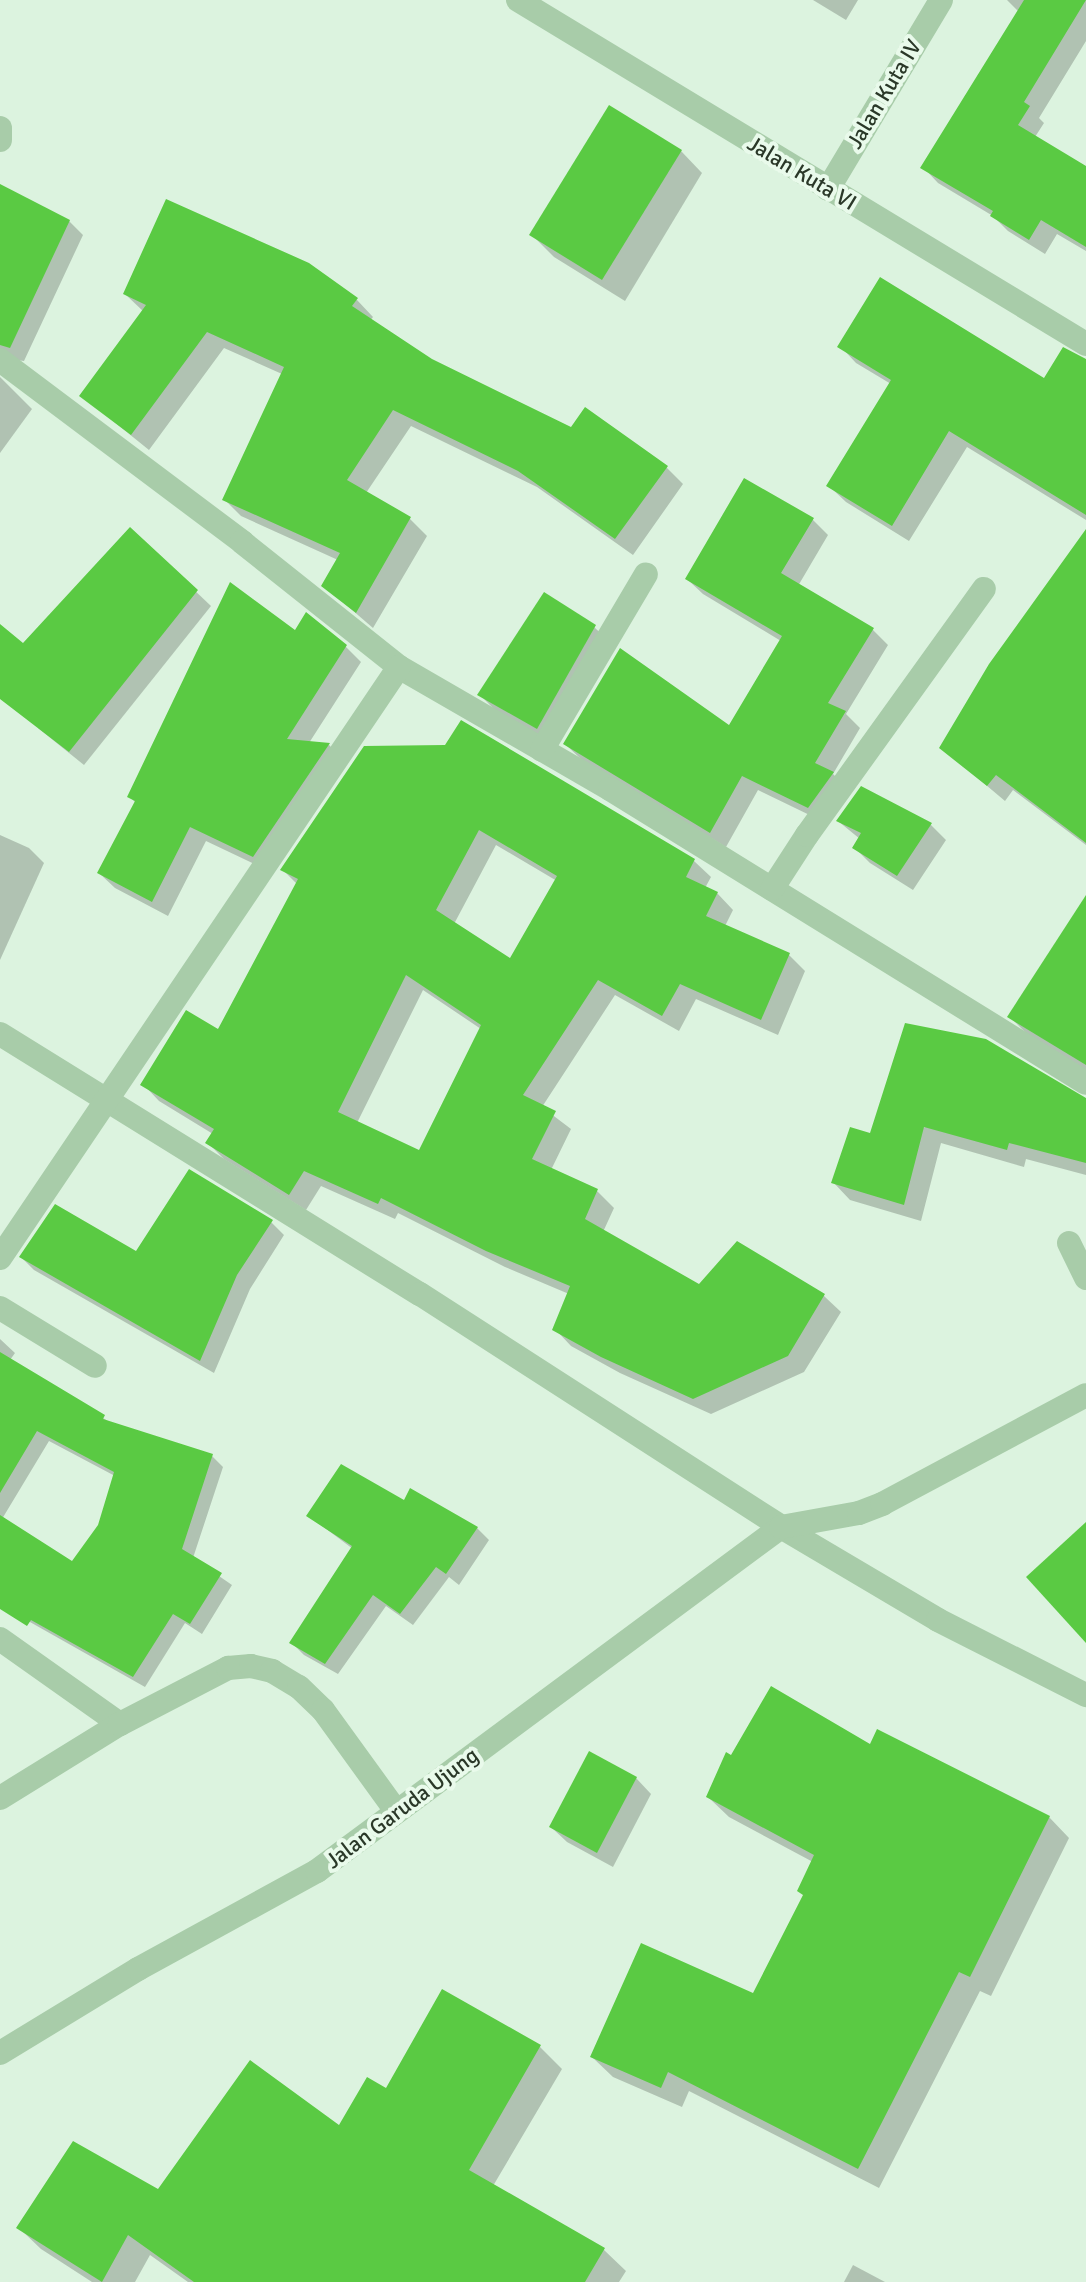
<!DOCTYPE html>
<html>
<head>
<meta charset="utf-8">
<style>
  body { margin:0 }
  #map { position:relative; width:1086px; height:2282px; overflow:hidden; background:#dcf3df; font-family:Signika,sans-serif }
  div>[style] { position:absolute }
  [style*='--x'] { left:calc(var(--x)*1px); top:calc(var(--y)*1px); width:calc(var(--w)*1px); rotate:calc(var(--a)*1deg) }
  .shadow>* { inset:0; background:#0003 }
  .building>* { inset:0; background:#5aca43 }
  .street>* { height:24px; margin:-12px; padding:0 12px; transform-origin:12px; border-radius:12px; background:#a8cca9 }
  span { translate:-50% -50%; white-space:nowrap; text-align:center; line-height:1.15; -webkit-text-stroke:8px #e9faeb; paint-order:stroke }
  .street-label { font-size:22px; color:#2a3828 }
</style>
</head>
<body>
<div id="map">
  <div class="shadow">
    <div style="clip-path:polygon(813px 0,858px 0,846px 20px)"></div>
    <div style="clip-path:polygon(1007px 0,1086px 0,1086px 41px,1039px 118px,1044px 123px,1035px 137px,1086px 168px,1086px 251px,1057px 234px,1045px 254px,1008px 231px,993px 216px,938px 183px,923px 167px,1019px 12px)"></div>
    <div style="clip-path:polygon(681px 151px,702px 173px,625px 301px,554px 257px,532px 235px)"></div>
    <div style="clip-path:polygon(0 187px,69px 221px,83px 235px,24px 361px,9px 359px,0 370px)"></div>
    <div style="clip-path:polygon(125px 294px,357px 300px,373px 317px,370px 321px,431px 361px,572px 429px,666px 467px,683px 484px,633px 555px,537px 487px,411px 426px,366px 493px,410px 519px,427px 536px,373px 628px,323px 585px,338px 560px,241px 516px,224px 499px,282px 374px,224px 348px,149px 450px,82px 396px,144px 312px)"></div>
    <div style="clip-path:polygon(840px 346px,1045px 380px,1086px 361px,1086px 520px,967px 447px,909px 541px,846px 502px,829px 486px,891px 384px,856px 363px)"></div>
    <div style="clip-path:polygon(0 377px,32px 409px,0 453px)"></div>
    <div style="clip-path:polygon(812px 519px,828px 535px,798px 586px,873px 630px,888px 645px,846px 714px,860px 728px,833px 774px,848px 789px,824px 822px,758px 790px,726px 847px,581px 759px,565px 744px,730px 728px,781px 641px,703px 594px,687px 579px)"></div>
    <div style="clip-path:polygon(130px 529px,211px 606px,84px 765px,38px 728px)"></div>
    <div style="clip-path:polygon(1086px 533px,1086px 845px,1013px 790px,1005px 801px,942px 748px)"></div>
    <div style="clip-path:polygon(594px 627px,610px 642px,553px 743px,495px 710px,480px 695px)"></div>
    <div style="clip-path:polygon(296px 633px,345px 646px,361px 662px,309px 743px,329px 745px,344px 760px,269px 871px,206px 841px,168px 916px,115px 888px,99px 873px,136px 803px,130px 797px)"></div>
    <div style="clip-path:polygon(evenodd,365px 748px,694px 861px,711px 877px,705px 888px,717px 893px,733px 910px,725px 926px,788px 954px,805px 971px,778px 1035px,696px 999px,679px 1031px,615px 995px,542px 1107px,571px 1129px,551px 1170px,597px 1191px,614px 1208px,603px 1232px,699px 1286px,738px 1244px,824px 1296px,841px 1312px,804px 1372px,711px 1414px,620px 1373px,571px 1346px,555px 1329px,569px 1294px,505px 1267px,398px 1213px,395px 1219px,321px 1186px,306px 1210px,224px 1159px,208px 1143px,213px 1134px,159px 1101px,143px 1084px,219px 1032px,297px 884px,283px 870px,365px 748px,496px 845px,557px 881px,511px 961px,454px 924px,496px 845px,365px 748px,423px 990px,481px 1029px,420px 1152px,357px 1123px,423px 990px)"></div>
    <div style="clip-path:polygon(838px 821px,931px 825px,946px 840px,913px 890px,870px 863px,855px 848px,860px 839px)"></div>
    <div style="clip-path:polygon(0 835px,29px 848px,44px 863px,0 960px)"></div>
    <div style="clip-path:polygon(1086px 899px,1086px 1070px,1027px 1034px,1010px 1017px)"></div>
    <div style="clip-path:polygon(1086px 1100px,1086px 1175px,1026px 1159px,1024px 1167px,941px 1143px,921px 1221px,850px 1200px,833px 1182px,872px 1136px)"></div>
    <div style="clip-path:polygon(271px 1222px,284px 1235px,250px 1289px,214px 1373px,34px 1270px,21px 1257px,137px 1254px)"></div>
    <div style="clip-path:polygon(evenodd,0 1339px,15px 1353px,10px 1360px,111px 1423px,212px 1456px,223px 1467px,193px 1558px,232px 1585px,202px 1634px,185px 1623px,145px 1687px,14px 1613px,0 1596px,0 1339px,49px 1441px,115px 1476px,100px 1526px,73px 1564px,2px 1519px,49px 1441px)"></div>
    <div style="clip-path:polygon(411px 1491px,477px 1528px,489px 1540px,459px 1585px,449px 1577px,413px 1625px,386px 1606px,338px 1674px,304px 1655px,292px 1643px,353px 1549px,309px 1516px,405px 1503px)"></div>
    <div style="clip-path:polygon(870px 1746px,1049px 1817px,1069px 1838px,991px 1996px,980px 1991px,879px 2188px,689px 2091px,682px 2107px,613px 2077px,592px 2057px,754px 1995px,805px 1896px,813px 1862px,729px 1817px,708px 1797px,732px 1758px)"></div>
    <div style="clip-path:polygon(636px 1778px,651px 1794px,613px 1867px,567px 1842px,551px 1827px)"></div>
    <div style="clip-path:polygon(540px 2047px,562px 2069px,493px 2186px,604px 2250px,626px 2271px,619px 2282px,188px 2282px,150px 2255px,135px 2282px,92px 2282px,41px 2249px,19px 2228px,158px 2191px,340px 2128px,387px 2090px)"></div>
    <div style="clip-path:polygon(853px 2265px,885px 2282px,844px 2282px)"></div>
  </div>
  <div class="building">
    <div style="clip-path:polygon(1024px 0,1086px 0,1024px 102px,1030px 106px,1018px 125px,1086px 166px,1086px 247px,1041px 220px,1029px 240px,990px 216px,993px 211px,920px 168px)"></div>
    <div style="clip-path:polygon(609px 105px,682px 150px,602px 280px,529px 235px)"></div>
    <div style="clip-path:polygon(0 184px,70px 220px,10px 348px,0 345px)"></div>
    <div style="clip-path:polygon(166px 199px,309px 263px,358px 298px,352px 306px,432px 359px,571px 427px,585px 407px,668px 466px,615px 539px,518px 471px,393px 410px,347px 480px,411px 517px,356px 613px,321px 586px,340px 553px,222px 500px,284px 367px,207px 332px,131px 435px,79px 396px,146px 305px,123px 294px)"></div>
    <div style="clip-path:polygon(880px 277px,1044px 378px,1063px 347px,1086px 359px,1086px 515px,949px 431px,892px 526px,826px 486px,891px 380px,837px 347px)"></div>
    <div style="clip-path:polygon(744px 478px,814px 518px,781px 573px,874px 628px,828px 703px,846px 711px,815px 763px,834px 772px,808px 808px,742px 776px,710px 833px,563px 744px,620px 648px,729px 725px,782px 636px,685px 579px)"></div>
    <div style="clip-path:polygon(130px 527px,198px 590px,69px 752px,0 699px,0 624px,23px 643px)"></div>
    <div style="clip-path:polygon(1086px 529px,1086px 843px,996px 775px,987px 786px,939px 748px,989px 664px)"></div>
    <div style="clip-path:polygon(230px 582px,295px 630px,306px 612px,347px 645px,287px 739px,330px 743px,253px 857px,190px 827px,152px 902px,97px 873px,135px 801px,127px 797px)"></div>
    <div style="clip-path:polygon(544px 592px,596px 625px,537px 729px,477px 695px)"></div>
    <div style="clip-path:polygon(evenodd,461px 720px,695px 859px,686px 877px,718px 892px,706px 916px,790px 953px,761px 1020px,680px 984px,662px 1016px,598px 980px,523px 1095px,556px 1111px,532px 1159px,598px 1189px,585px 1219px,699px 1284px,737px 1241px,825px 1294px,788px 1356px,693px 1399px,601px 1357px,552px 1330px,570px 1286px,486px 1251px,381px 1198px,378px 1204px,304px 1171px,289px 1195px,205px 1143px,214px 1129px,140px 1085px,186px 1010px,218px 1029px,298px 879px,280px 870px,364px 746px,445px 745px,461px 720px,479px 830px,557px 876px,510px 958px,436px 910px,479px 830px,461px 720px,406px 975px,481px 1025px,419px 1150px,338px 1112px,406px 975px)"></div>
    <div style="clip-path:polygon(861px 786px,932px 823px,897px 876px,852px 848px,861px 833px,836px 821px)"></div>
    <div style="clip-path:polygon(1086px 895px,1086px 1065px,1007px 1017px)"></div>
    <div style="clip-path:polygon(905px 1023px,986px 1039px,1086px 1098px,1086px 1163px,1009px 1143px,1007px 1150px,924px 1127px,904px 1205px,831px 1183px,850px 1127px,870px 1133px)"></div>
    <div style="clip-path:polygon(189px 1169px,273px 1220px,237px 1275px,200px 1361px,19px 1257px,55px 1204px,136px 1251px)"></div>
    <div style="clip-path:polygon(0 1352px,105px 1415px,103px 1419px,213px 1454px,182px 1549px,222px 1573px,190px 1624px,173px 1614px,133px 1677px,31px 1620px,27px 1626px,0 1609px,0 1515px,72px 1561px,98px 1525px,114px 1472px,37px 1431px,0 1493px)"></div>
    <div style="clip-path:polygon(341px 1464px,404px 1500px,410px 1488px,478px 1527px,446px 1574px,436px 1567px,400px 1614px,373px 1595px,325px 1664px,289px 1643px,352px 1546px,306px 1516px)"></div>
    <div style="clip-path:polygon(1086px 1522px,1086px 1643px,1026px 1577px)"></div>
    <div style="clip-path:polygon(771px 1686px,870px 1744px,877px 1729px,1050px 1816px,970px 1977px,959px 1972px,858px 2169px,668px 2072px,661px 2088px,590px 2057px,641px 1943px,753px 1993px,803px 1895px,797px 1891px,814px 1855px,706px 1797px,726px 1752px,731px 1755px)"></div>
    <div style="clip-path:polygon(589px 1751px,637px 1777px,597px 1853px,549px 1827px)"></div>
    <div style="clip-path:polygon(442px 1989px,541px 2045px,469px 2170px,605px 2248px,585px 2282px,194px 2282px,128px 2235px,102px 2282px,16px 2228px,73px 2141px,158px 2189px,250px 2060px,339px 2125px,367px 2077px,386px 2088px)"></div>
  </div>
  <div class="street">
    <div style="--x:518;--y:0;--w:664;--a:31.2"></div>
    <div style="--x:0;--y:128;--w:12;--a:90"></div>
    <div style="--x:828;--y:189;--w:220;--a:-59.1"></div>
    <div style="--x:0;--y:360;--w:303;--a:36.9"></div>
    <div style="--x:242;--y:542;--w:201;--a:38.5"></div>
    <div style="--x:399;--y:667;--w:244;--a:30"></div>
    <div style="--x:610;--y:789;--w:559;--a:31.7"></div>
    <div style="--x:542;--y:750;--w:204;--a:-59.4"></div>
    <div style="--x:772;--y:889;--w:64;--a:-57.1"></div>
    <div style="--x:807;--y:835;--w:303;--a:-54.3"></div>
    <div style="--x:0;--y:1034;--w:494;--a:31.8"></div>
    <div style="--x:420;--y:1294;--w:430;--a:32.8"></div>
    <div style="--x:781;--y:1527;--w:182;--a:30.6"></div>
    <div style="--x:938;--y:1620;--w:166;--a:26.9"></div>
    <div style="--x:1069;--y:1243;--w:39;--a:64"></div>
    <div style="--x:0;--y:1258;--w:713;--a:-55.98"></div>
    <div style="--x:0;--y:1308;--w:111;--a:31.4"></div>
    <div style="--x:0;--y:1639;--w:147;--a:35.3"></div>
    <div style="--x:0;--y:1798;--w:141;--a:-31.7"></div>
    <div style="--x:120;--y:1724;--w:122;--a:-27.4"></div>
    <div style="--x:228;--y:1668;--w:23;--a:-5"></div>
    <div style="--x:251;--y:1666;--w:22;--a:13"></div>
    <div style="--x:272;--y:1671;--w:31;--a:31"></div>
    <div style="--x:299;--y:1687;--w:33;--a:44"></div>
    <div style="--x:323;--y:1710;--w:125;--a:54.1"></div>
    <div style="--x:0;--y:2053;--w:162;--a:-31.3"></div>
    <div style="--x:138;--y:1969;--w:204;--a:-28.7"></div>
    <div style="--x:317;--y:1871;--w:578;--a:-36.55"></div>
    <div style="--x:781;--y:1527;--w:79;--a:-10.2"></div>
    <div style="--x:859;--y:1513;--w:25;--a:-21"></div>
    <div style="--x:882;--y:1504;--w:231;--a:-28.1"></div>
  </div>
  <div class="street-label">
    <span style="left:884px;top:94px;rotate:-59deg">Jalan Kuta IV</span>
    <span style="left:802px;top:173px;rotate:31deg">Jalan Kuta VI</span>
    <span style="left:402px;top:1808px;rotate:-37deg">Jalan Garuda Ujung</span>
  </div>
</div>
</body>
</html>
